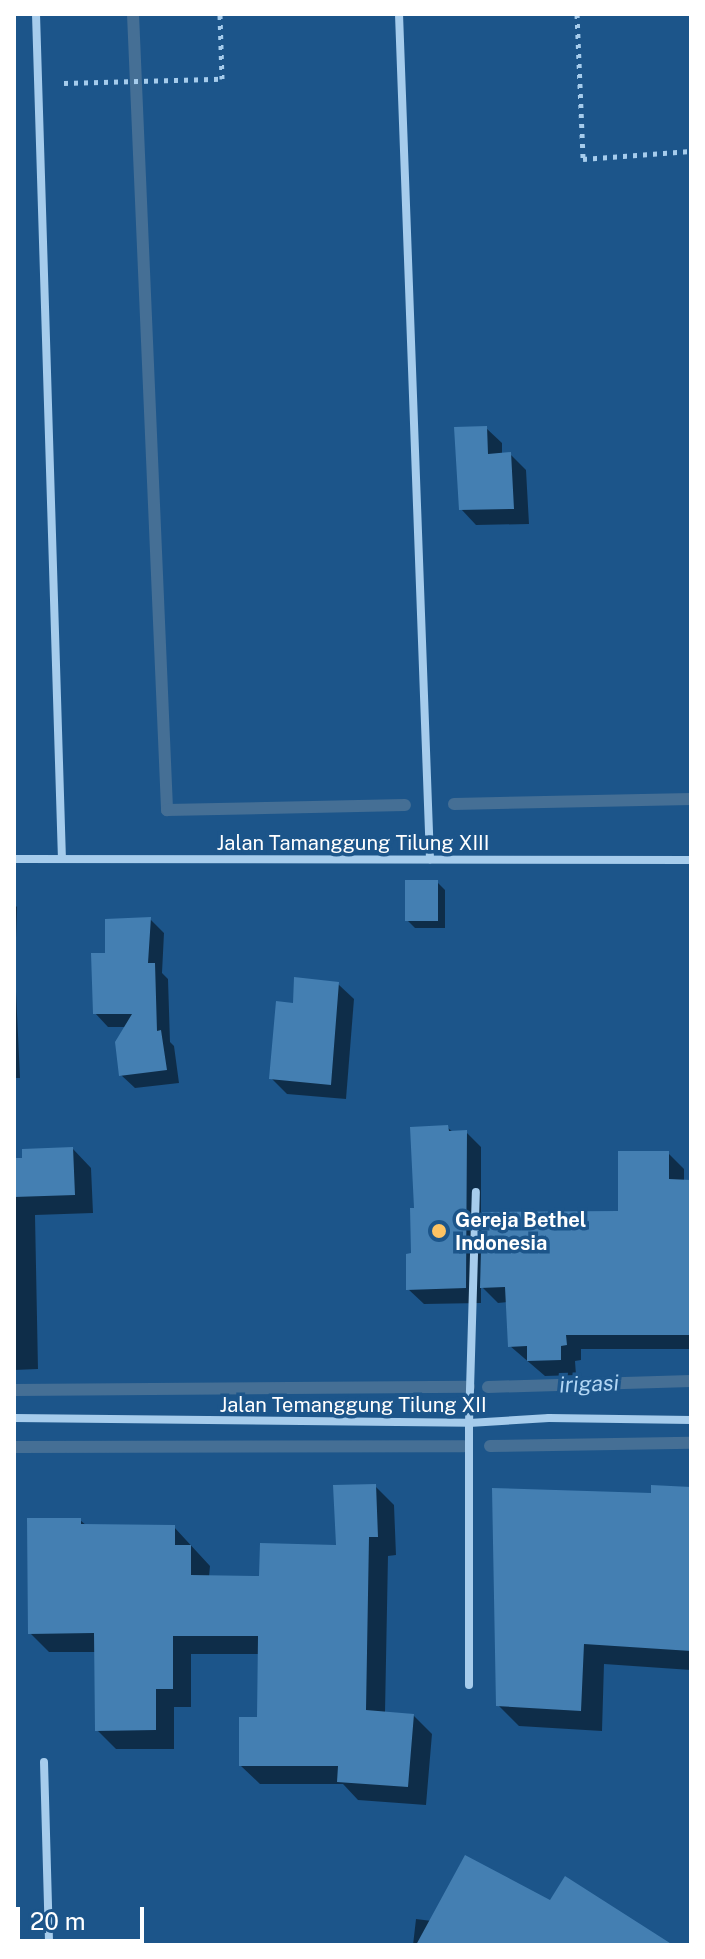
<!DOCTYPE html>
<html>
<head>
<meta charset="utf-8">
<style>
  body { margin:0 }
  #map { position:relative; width:705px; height:1959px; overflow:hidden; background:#1c558a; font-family:"Public Sans",sans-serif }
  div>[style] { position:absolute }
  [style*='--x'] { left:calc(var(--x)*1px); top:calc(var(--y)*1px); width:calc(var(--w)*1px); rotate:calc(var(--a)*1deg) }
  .shadow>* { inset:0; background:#0007 }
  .stream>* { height:12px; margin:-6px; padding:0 6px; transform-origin:6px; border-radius:6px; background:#456f95 }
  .building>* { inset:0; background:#447fb2 }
  .path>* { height:5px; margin-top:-2.5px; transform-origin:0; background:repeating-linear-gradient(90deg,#a6ccec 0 4px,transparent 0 10px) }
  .minor>* { height:8px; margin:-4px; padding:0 4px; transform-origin:4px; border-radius:4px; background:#a6ccec }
  .dots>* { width:22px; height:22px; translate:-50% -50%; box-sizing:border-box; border:4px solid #1c558a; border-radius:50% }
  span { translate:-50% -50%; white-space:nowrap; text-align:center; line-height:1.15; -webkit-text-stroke:7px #1c558a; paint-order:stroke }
  .street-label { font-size:20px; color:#fff }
  .poi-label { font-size:20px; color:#fff; font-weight:700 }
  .left { translate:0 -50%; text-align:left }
  .water-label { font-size:22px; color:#b2d6f4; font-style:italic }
  .frame { position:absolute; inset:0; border:16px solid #fff; pointer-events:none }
  .scale { position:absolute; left:16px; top:1907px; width:128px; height:36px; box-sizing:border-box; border:4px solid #fff; border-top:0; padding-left:10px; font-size:24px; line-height:28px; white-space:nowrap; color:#fff; -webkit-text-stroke:6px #1c558a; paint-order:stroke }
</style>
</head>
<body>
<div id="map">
  <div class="shadow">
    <div style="clip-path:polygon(486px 428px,502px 443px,502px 455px,510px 454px,526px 470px,529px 524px,476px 525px,461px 509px)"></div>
    <div style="clip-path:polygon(437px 882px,445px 890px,445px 928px,415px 928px,407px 920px)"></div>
    <div style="clip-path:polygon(14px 904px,17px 907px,15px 970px,20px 1078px,14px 1078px)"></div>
    <div style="clip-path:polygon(150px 919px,164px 933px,162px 973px,168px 979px,170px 1042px,174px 1046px,179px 1083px,135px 1088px,121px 1075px,126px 1027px,108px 1027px,95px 1013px,107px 955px)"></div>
    <div style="clip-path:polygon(338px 984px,354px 999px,346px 1099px,287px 1094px,271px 1078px,294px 1005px)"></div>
    <div style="clip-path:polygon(448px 1128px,453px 1132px,466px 1132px,481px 1147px,481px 1214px,620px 1213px,668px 1153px,684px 1169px,684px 1182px,691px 1185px,691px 1349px,581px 1349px,581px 1360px,575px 1361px,576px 1375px,545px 1376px,510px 1346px,508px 1302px,498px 1303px,481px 1286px,481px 1303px,424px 1304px,408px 1289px,416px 1210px)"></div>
    <div style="clip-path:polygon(73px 1149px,91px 1168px,93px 1213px,35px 1215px,38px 1369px,14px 1370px,14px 1160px)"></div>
    <div style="clip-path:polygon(375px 1486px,394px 1505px,396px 1555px,388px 1556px,385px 1713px,413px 1715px,432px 1734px,426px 1805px,358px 1800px,343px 1784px,260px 1784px,241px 1766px,259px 1719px,260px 1654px,191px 1654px,191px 1707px,174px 1707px,174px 1749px,116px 1749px,97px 1730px,96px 1652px,49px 1652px,30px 1633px,80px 1520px,87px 1526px,174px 1527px,210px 1566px,209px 1577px,261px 1578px,338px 1547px)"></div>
    <div style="clip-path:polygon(691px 1489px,691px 1670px,604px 1664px,602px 1731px,519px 1726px,498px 1705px,653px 1495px)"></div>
    <div style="clip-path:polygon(550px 1903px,670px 1945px,413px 1945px,416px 1919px,432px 1921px)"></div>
  </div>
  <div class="stream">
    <div style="--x:133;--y:14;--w:797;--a:87.55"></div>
    <div style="--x:167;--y:810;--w:238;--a:-1.2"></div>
    <div style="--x:454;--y:804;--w:237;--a:-1.2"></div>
    <div style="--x:488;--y:1387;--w:203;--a:-1.7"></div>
    <div style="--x:14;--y:1390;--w:455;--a:-0.4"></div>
    <div style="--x:490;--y:1446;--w:201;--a:-0.9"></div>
    <div style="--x:14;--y:1447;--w:450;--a:-0.1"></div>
  </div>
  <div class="building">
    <div style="clip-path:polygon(487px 426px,488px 454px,511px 452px,514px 509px,459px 510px,454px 427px)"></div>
    <div style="clip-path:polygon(405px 880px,438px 880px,438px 921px,405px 921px)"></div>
    <div style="clip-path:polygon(151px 917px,148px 963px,155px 963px,157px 1031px,161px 1030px,167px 1070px,119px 1076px,115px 1042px,132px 1014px,93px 1014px,91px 953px,105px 953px,105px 919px)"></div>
    <div style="clip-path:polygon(294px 977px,339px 982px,331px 1085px,269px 1079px,276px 1001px,293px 1003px)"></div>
    <div style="clip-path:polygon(448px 1125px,449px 1131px,467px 1130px,466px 1288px,406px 1290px,406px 1254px,411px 1253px,410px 1208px,414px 1208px,410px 1127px)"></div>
    <div style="clip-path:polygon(73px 1147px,75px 1195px,14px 1197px,14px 1158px,22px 1158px,22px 1149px)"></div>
    <div style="clip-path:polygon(618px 1151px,669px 1151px,669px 1179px,691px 1180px,689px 1335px,566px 1335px,567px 1345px,561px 1346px,561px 1360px,527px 1361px,527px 1346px,508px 1347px,505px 1287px,480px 1288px,482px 1212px,618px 1211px)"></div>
    <div style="clip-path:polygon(376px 1484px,378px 1537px,369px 1537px,366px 1710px,414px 1714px,408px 1787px,337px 1782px,338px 1766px,239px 1766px,239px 1717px,257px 1717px,258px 1636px,173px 1636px,173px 1689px,156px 1689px,156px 1730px,95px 1731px,94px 1633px,28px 1634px,27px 1518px,81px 1518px,81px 1524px,175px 1525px,175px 1545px,191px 1545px,191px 1575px,259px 1576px,260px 1543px,336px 1545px,333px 1485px)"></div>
    <div style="clip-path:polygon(651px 1485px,691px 1487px,691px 1651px,584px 1644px,581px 1711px,496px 1706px,492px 1488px,651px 1493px)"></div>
    <div style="clip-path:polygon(465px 1855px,550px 1900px,565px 1876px,673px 1945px,416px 1945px)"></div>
  </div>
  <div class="path">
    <div style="--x:577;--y:14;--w:145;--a:87.6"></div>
    <div style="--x:583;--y:159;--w:108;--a:-4.2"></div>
    <div style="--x:64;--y:83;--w:158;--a:-1.5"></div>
    <div style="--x:222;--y:79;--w:65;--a:-91.8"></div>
  </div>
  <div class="minor">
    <div style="--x:36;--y:14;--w:844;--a:88.24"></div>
    <div style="--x:399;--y:14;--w:846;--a:87.9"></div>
    <div style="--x:14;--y:859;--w:677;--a:0.08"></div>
    <div style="--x:14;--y:1418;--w:455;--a:0.6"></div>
    <div style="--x:469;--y:1423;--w:80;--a:-3.6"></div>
    <div style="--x:549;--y:1418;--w:142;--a:0.8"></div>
    <div style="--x:469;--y:1685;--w:262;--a:-90"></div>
    <div style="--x:469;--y:1423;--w:231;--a:-88.3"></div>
    <div style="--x:44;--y:1762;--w:183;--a:88.4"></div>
  </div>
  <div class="dots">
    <div style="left:439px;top:1231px;background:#fdc363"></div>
  </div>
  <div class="street-label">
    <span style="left:353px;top:843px">Jalan Tamanggung Tilung XIII</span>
    <span style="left:353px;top:1405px">Jalan Temanggung Tilung XII</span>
  </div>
  <div class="poi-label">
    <span class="left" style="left:455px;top:1232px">Gereja Bethel<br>Indonesia</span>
  </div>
  <div class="water-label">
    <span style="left:589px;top:1384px;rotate:-2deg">irigasi</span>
  </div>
  <div class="frame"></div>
  <div class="scale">20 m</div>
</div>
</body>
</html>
